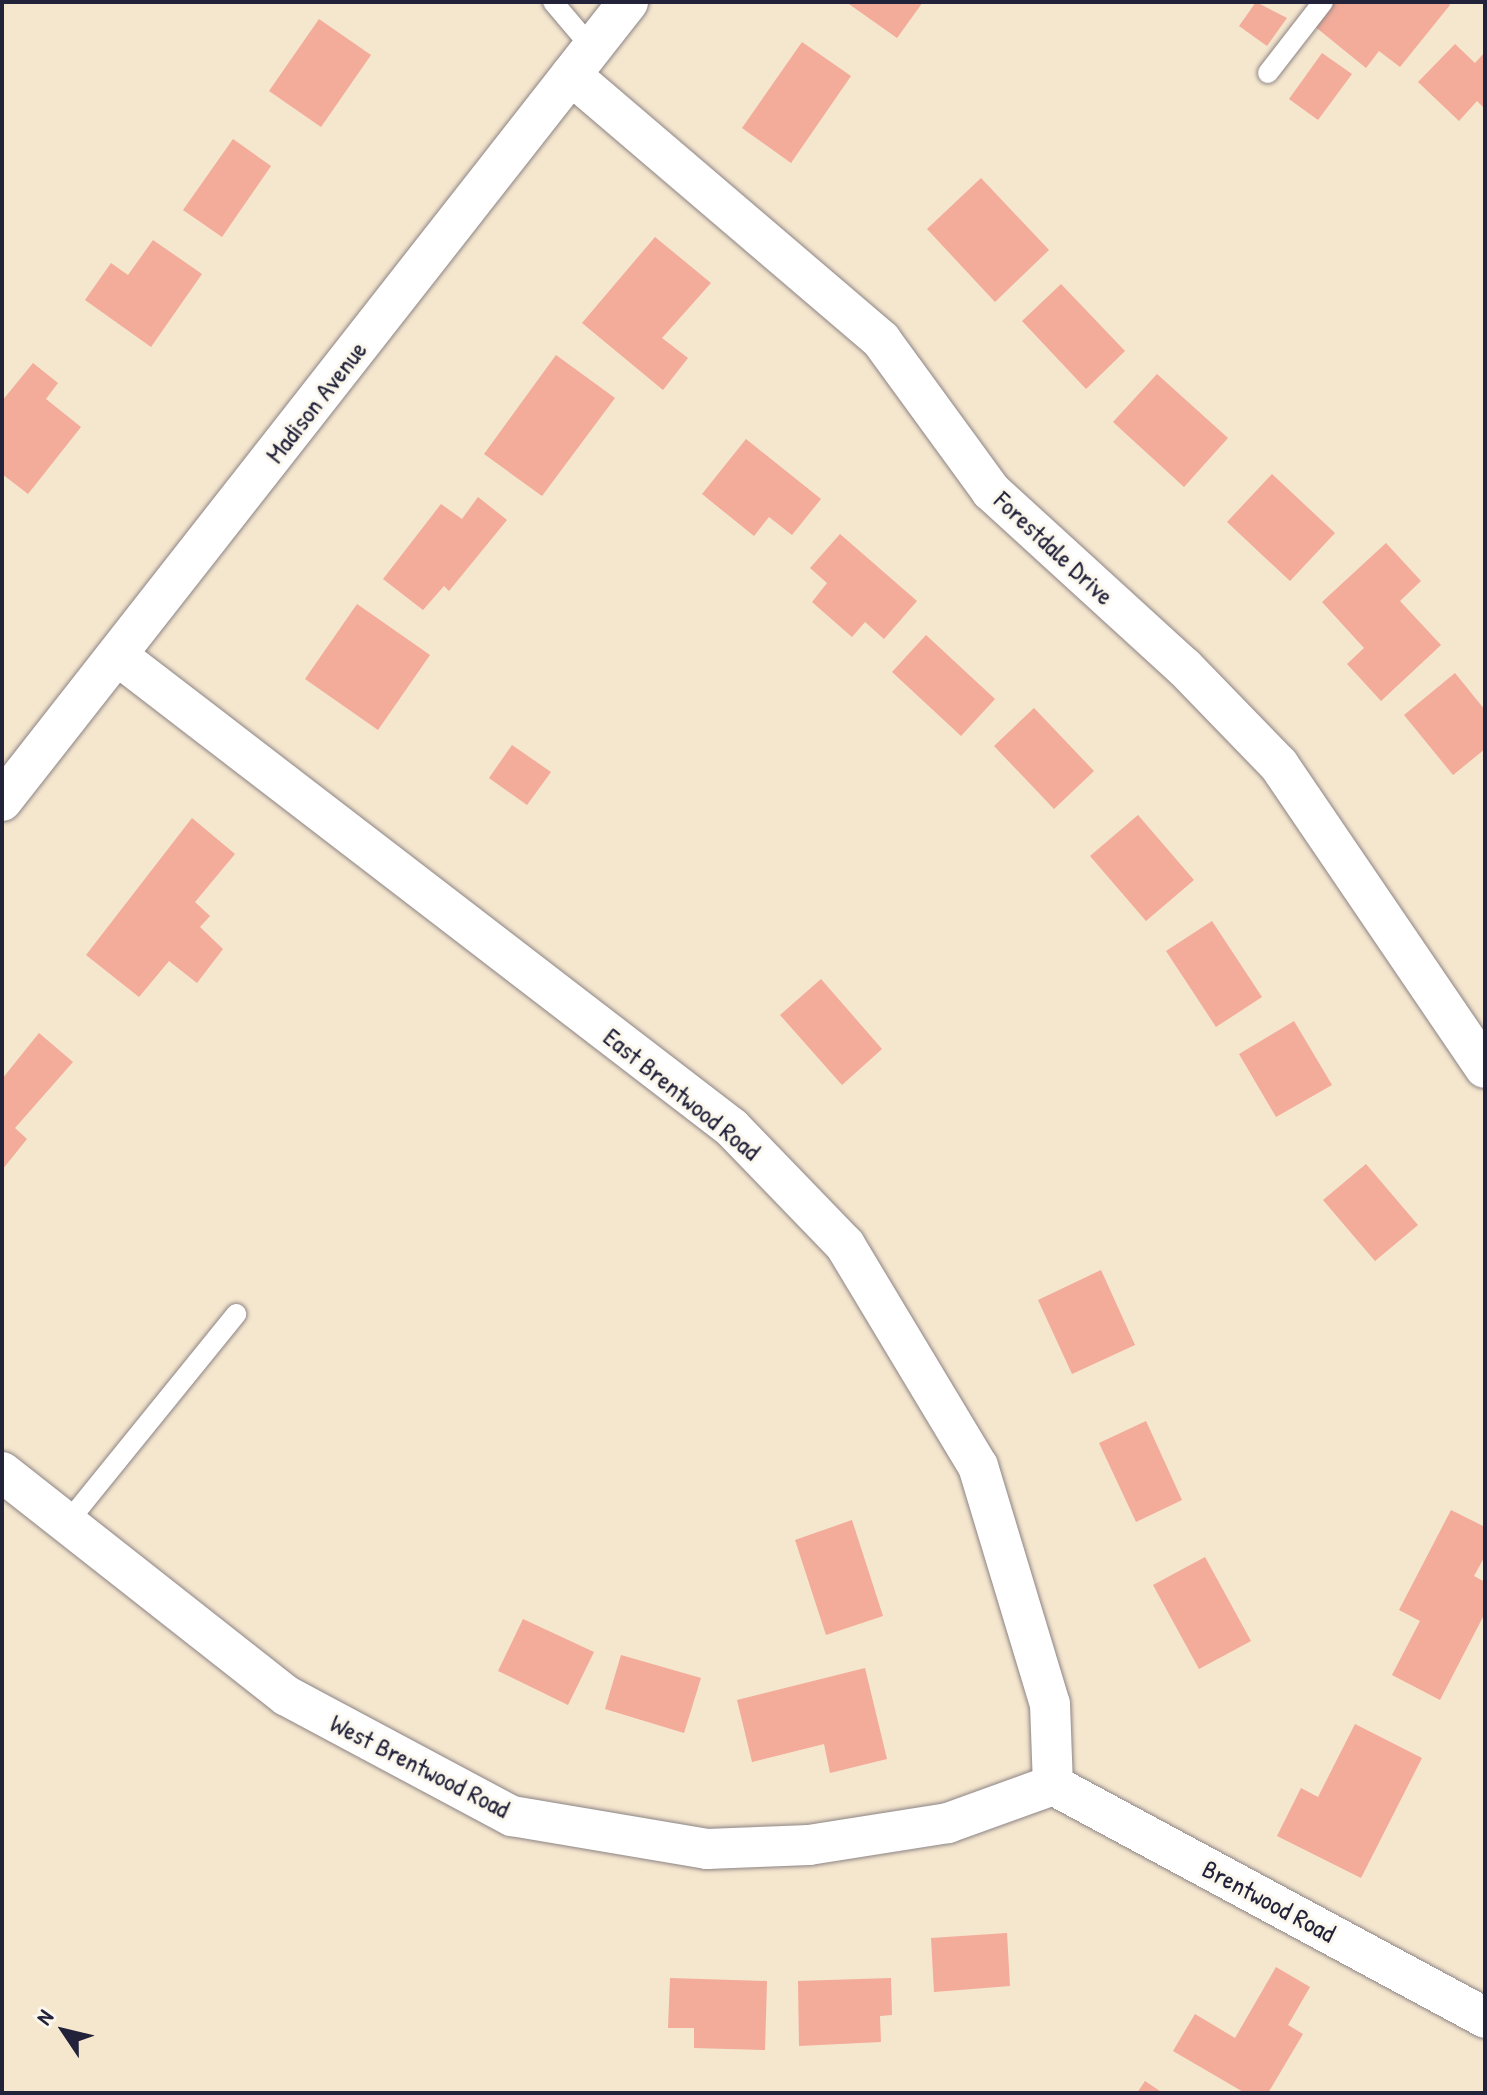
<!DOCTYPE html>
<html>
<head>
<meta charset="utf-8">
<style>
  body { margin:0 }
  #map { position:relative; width:1487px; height:2095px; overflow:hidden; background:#f5e6ce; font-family:"Patrick Hand",sans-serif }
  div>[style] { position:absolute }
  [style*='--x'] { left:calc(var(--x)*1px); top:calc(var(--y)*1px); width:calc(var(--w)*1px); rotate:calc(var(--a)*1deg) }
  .building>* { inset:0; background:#f3ab9a }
  .roads { filter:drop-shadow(0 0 2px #8c8484) drop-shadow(0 0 2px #8c8484) }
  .service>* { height:20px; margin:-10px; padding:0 10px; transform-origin:10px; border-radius:10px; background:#fff }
  .minor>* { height:40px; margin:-20px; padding:0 20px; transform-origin:20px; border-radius:20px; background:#fff }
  span { translate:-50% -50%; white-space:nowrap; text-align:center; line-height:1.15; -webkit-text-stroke:6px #fbf7ec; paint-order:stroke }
  .street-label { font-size:26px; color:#22223b }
  .frame { position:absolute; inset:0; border:4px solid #22223b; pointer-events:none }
  .north { position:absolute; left:24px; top:1991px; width:80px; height:80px; -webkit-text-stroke:6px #fbf7ec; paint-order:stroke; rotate:305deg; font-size:22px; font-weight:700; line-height:32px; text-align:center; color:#22223b }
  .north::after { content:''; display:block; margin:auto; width:28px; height:36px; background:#22223b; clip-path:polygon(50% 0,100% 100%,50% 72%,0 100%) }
</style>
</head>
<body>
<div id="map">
  <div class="building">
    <div style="clip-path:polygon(846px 2px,923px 2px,897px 38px)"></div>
    <div style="clip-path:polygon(1256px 2px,1287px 18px,1267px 46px,1239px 26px)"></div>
    <div style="clip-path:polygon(1331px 2px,1446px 2px,1450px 5px,1400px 67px,1379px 51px,1366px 68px,1313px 25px)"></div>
    <div style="clip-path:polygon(319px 19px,371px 55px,321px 127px,269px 91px)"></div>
    <div style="clip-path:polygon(802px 42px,851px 76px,791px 163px,742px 128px)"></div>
    <div style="clip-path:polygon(1455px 44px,1475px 63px,1485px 52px,1485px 109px,1477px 101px,1459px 121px,1418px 82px)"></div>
    <div style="clip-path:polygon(1322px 53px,1352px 74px,1318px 120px,1289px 99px)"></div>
    <div style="clip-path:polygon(233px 139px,271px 166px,222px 237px,183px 210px)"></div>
    <div style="clip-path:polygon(981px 178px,1049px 250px,995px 302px,927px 229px)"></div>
    <div style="clip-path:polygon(655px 237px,711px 283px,662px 338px,688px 358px,663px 390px,582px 323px)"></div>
    <div style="clip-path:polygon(153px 240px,202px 274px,151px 347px,85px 300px,111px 263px,128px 275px)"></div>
    <div style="clip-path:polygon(1061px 284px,1125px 351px,1086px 389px,1022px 321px)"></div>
    <div style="clip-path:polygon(556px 355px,615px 398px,542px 496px,484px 454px)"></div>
    <div style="clip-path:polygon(33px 363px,58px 383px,46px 399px,81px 427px,28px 494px,2px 474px,2px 401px)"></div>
    <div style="clip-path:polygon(1157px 374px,1228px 438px,1184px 487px,1113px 422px)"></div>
    <div style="clip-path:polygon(746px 439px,821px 499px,792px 535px,769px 517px,754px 536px,702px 494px)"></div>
    <div style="clip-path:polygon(1272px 474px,1335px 533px,1290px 581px,1227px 522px)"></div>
    <div style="clip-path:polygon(478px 497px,507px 520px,449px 591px,444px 586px,423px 610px,383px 579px,441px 504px,462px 519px)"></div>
    <div style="clip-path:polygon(840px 534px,917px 601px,884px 639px,865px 622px,852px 637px,812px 602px,827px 583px,810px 568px)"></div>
    <div style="clip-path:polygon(1386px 543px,1421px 581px,1400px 601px,1441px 645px,1381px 701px,1347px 664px,1364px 648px,1322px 602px)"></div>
    <div style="clip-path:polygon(357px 604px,430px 655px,378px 730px,305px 679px)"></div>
    <div style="clip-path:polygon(926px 635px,995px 699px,961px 736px,892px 672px)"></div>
    <div style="clip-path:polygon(1455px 673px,1485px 710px,1485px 749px,1453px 775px,1404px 715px)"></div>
    <div style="clip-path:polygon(1034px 708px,1094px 771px,1054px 809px,994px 746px)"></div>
    <div style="clip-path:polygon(512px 745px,551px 772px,527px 805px,489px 778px)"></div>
    <div style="clip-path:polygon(1138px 815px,1194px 880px,1146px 921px,1090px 856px)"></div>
    <div style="clip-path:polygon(192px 818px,235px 854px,195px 902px,210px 916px,200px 927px,223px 949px,197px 983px,169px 961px,139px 997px,86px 955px)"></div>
    <div style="clip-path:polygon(1212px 921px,1262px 997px,1216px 1027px,1166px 951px)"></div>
    <div style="clip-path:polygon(821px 979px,882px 1049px,842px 1085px,780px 1015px)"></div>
    <div style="clip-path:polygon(1294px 1021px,1332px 1085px,1276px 1117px,1239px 1054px)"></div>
    <div style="clip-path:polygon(39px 1033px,73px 1062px,15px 1128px,27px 1139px,2px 1170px,2px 1079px)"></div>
    <div style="clip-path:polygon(1366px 1164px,1418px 1225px,1375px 1261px,1323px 1200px)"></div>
    <div style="clip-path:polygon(1101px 1270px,1135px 1345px,1072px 1374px,1038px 1300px)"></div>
    <div style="clip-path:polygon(1146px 1421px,1182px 1500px,1136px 1522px,1099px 1443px)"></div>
    <div style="clip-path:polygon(1451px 1510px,1485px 1527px,1485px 1556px,1474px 1576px,1485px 1582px,1485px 1613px,1440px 1700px,1392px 1675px,1420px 1621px,1399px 1610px)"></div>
    <div style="clip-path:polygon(852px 1520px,883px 1616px,826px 1635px,795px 1540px)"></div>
    <div style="clip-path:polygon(1205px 1557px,1251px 1641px,1199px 1669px,1153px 1585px)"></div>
    <div style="clip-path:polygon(523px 1619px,594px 1652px,568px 1705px,498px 1671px)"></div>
    <div style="clip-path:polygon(621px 1655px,701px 1678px,684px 1733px,605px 1709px)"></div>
    <div style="clip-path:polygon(865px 1668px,887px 1759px,830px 1773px,824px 1744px,752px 1762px,737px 1700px)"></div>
    <div style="clip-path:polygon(1355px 1724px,1422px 1758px,1361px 1878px,1277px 1836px,1301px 1788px,1318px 1797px)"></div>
    <div style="clip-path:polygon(1007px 1933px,1010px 1986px,934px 1992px,931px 1938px)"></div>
    <div style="clip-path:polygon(1276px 1967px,1310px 1987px,1288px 2025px,1303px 2034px,1268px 2093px,1245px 2093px,1173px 2051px,1195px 2014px,1235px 2038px)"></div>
    <div style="clip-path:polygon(670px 1978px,767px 1981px,765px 2050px,694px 2048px,694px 2028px,668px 2028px)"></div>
    <div style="clip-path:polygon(891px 1978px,892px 2015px,880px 2016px,881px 2042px,799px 2046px,798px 1981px)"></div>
    <div style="clip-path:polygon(1145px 2081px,1163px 2093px,1137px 2093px)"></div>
  </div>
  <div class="roads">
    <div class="service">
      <div style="--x:553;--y:2;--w:60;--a:49.7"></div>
      <div style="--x:1268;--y:73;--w:90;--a:-52.2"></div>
      <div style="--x:67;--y:1523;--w:269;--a:-51"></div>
    </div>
    <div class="minor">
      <div style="--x:571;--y:75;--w:408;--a:40.5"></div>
      <div style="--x:881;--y:340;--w:187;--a:53.9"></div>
      <div style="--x:991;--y:491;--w:261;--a:42.4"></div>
      <div style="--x:1184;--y:667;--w:136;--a:45.9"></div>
      <div style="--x:1279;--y:765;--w:366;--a:55.8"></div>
      <div style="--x:118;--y:656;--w:774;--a:37.55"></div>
      <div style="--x:732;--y:1128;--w:163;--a:46"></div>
      <div style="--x:845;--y:1245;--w:258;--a:59"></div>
      <div style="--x:978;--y:1466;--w:249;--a:73.2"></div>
      <div style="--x:1050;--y:1704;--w:81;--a:87.9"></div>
      <div style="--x:2;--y:801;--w:1015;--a:-51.92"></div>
      <div style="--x:2;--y:1472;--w:362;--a:38.2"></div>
      <div style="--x:287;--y:1696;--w:255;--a:28.1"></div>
      <div style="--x:512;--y:1816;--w:198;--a:9.6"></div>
      <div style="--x:707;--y:1849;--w:102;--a:-2.2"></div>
      <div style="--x:809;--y:1845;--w:141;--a:-9"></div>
      <div style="--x:948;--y:1823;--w:112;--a:-19.9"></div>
      <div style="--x:1053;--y:1785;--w:491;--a:28.3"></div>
    </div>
  </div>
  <div class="street-label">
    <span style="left:316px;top:402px;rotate:-52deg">Madison Avenue</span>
    <span style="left:1054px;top:548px;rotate:43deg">Forestdale Drive</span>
    <span style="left:682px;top:1094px;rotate:39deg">East Brentwood Road</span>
    <span style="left:420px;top:1766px;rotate:27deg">West Brentwood Road</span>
    <span style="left:1269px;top:1901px;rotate:28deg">Brentwood Road</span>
  </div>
  <div class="frame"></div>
  <div class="north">N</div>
</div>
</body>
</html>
